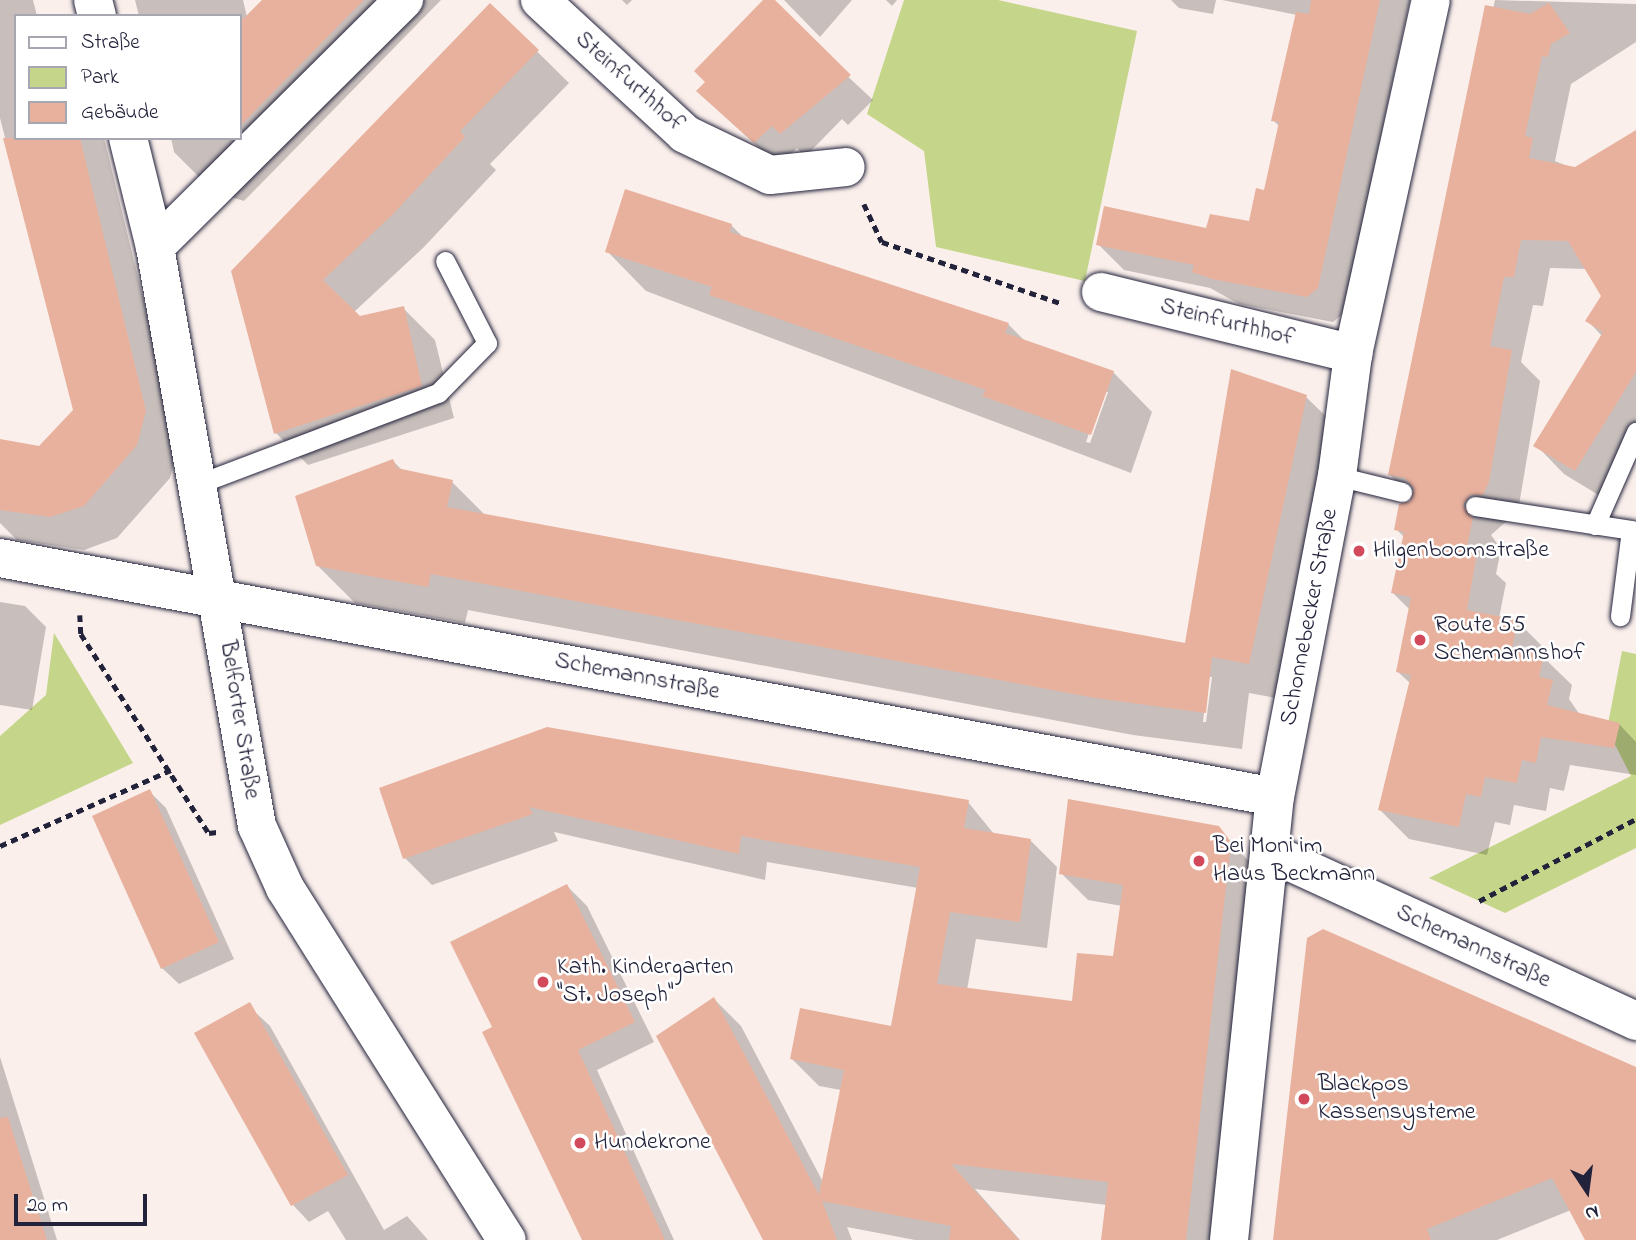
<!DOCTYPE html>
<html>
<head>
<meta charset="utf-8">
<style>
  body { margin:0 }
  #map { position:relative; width:1636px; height:1240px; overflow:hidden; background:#faefeb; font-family:"Indie Flower",sans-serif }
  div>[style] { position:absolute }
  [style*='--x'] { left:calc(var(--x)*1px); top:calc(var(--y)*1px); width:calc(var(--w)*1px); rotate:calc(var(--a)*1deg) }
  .green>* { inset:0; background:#c5d68a }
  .shadow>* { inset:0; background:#0003 }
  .building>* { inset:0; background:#e8b19d }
  .path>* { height:4.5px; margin-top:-2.25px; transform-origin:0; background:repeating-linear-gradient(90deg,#22223b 0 7px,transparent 0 12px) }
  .roads { filter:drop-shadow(0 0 2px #22223b) drop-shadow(0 0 2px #22223b) }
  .lane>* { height:19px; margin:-9.5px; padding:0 9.5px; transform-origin:9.5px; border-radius:9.5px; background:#fff }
  .street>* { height:38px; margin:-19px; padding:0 19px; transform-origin:19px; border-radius:19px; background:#fff }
  .dots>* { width:19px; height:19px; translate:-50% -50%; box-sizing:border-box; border:4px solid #fff; border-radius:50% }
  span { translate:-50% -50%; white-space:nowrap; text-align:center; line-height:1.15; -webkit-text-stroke:5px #fff; paint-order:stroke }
  .street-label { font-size:24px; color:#22223b }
  .poi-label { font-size:24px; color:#22223b }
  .left { translate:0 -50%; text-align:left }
  .legend { position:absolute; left:14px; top:14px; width:228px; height:126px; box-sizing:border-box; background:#fff; border:2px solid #a7a7b1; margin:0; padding:9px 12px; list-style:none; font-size:21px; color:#22223b }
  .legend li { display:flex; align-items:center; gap:14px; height:35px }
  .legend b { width:35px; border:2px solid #a7a7b1 }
  .north { position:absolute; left:1552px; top:1156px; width:70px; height:70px; -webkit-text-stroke:5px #fff; paint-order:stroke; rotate:167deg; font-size:19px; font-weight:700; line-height:28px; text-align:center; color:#22223b }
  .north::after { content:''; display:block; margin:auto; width:24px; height:32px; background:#22223b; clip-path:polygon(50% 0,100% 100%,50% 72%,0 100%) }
  .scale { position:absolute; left:14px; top:1194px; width:133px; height:32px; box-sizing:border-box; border:4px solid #22223b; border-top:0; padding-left:9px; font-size:21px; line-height:24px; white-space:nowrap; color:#22223b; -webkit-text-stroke:5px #fff; paint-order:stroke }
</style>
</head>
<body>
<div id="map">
  <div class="green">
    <div style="clip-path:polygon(904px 0,998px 0,1137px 31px,1085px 281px,936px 247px,924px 151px,867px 114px)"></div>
    <div style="clip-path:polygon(54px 633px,133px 763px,0 825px,0 736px,46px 695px)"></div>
    <div style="clip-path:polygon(1622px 651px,1636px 654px,1636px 848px,1505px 913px,1429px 878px,1631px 776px,1607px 729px)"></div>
  </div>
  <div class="shadow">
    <div style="clip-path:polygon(0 0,33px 0,37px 16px,16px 16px,16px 138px,104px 138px,179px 445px,170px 478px,117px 538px,84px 550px,17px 540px,0 523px,0 449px,2px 488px,74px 410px,0 118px)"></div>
    <div style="clip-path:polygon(135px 0,243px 0,247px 17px,264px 0,441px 0,244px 201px,214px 192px,174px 152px,171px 138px,240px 138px,240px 16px,139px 16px)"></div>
    <div style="clip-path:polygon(622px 0,632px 0,627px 5px)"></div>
    <div style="clip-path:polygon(766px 0,873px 100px,848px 125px,842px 119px,805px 157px,797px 148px,779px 166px,723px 115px)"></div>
    <div style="clip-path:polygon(784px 0,852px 0,820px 37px)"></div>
    <div style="clip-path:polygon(886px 0,897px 0,892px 6px)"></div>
    <div style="clip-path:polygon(1171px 0,1216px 0,1213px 14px,1179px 8px)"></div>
    <div style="clip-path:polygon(1222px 0,1410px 0,1343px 314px,1333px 322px,1239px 304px,1210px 288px,1124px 270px,1098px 244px,1250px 223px,1266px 192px,1280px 127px,1273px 120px,1297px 15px)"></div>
    <div style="clip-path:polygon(1495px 0,1636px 4px,1636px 42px,1571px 84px,1555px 161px,1575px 169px,1636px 135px,1636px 447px,1605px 499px,1564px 474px,1536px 445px,1602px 336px,1587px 320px,1603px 296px,1587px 269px,1550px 268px,1543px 306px,1533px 305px,1521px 362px,1540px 381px,1518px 511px,1491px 535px,1501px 549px,1496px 574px,1506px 583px,1499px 618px,1517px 621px,1546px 650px,1544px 658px,1572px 685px,1569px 699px,1580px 715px,1619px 724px,1636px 742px,1636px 775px,1570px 765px,1564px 791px,1550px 788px,1546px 811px,1514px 805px,1510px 825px,1495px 822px,1487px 855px,1409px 839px,1380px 810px,1411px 684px,1398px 672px,1410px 610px,1393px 593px,1404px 537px,1396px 529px,1413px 498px,1389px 474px)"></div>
    <div style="clip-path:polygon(490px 5px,569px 83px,490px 164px,496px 170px,424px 247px,354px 312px,360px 318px,403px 308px,435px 340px,454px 418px,308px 465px,276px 433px,233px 272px)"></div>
    <div style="clip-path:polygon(evenodd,731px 225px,744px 238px,1008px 324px,1025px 341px,1113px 372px,1152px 412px,1131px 473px,646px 291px,607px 251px,731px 225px,1104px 392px,1108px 392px,1090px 443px,1086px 442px,1104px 392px)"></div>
    <div style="clip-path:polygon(evenodd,1306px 397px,1344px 434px,1286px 700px,1249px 693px,1242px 749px,1133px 735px,468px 610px,465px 623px,355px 603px,317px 565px,393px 461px,403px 471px,452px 482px,486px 516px,1186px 645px,1306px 397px,1208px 677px,1212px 677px,1206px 722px,1203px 722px,1208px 677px)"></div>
    <div style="clip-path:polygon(0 602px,25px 606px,46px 627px,32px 710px,0 705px)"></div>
    <div style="clip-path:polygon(381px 789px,968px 802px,994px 834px,1030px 840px,1057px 867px,1047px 948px,976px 939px,967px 990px,1073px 1003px,1115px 958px,1122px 906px,1088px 900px,1061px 873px,1218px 828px,1257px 870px,1215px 1240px,1103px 1240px,1107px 1205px,975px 1189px,1020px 1240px,915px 1240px,847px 1227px,852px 1240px,765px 1240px,714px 999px,741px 1026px,823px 1182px,841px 1090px,819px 1086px,792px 1059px,892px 1028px,918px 888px,767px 862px,765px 880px,554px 832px,558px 841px,432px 885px,405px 858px)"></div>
    <div style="clip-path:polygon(150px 792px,166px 808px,234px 959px,179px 984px,162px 968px)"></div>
    <div style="clip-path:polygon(567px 886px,587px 906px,654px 1042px,597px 1070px,674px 1240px,583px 1240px)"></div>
    <div style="clip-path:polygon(253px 1010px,270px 1026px,384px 1230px,407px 1216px,428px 1240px,346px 1240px,328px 1211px,309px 1222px,293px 1205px,196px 1034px)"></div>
    <div style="clip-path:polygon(0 1057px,57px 1240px,0 1240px)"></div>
    <div style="clip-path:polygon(1636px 1069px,1636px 1240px,1586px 1240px,1571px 1210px,1497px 1240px,1275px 1240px)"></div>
  </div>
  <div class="building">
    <div style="clip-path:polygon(262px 0,364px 0,240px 126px,240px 22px)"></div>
    <div style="clip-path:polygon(763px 0,775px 0,851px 75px,780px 134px,772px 126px,754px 143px,696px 91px,705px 82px,694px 71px)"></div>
    <div style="clip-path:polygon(1311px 0,1380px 0,1318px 288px,1307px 297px,1212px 279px,1192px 272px,1194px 265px,1096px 245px,1104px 206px,1206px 228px,1210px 214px,1249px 221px,1256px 188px,1264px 190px,1279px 122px,1271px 121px,1296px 12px,1309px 14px)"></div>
    <div style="clip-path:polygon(490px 3px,539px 50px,460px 131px,465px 137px,392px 215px,323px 280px,360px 316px,404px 306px,422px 386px,274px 434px,231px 271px)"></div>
    <div style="clip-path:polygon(1549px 3px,1570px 33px,1551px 44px,1548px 57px,1542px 56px,1525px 136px,1533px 138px,1529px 158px,1575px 167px,1636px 130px,1636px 372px,1575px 471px,1533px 446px,1603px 332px,1585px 321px,1601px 296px,1568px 241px,1521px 240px,1514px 277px,1504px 277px,1490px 346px,1512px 350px,1489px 482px,1483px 495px,1470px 495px,1463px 505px,1473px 518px,1466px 551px,1477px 553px,1467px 610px,1518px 620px,1512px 648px,1544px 655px,1539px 677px,1553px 680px,1547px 705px,1620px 723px,1614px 748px,1541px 737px,1536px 763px,1522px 760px,1517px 783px,1485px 777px,1481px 797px,1466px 794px,1459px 827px,1378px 810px,1411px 675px,1396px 672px,1411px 597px,1391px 593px,1404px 532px,1394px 530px,1399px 504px,1410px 501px,1414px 489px,1405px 478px,1388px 475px,1485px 5px,1530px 14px)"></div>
    <div style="clip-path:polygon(3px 138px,80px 138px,146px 411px,137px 445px,84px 506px,50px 517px,0 510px,0 439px,39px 446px,73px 410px)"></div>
    <div style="clip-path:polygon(625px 189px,732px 224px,730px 232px,1009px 323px,1005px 333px,1114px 371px,1091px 435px,982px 396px,986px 390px,709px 295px,712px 287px,605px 252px)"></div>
    <div style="clip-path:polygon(1231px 369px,1307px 395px,1249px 664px,1212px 657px,1206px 713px,1095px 698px,431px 574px,428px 587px,316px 566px,295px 496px,393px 459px,397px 468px,453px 480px,447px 507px,1185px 643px)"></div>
    <div style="clip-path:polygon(547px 727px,969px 800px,964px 828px,1031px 839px,1020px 922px,950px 912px,937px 984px,1072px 1001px,1077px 953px,1113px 956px,1123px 885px,1059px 874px,1068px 799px,1219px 826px,1231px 842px,1186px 1240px,1101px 1240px,1108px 1182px,951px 1164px,1019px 1240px,949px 1240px,951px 1226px,822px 1201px,837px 1240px,763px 1240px,656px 1036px,714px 997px,819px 1195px,844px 1070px,790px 1059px,800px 1008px,891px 1026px,920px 867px,741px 836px,739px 854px,529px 807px,533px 814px,403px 859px,379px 788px)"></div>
    <div style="clip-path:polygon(150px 789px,219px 942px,161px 969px,92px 816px)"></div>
    <div style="clip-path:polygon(567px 884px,635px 1022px,578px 1050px,665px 1240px,582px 1240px,482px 1032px,492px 1027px,450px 942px)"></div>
    <div style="clip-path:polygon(1323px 929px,1636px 1067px,1636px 1240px,1585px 1240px,1552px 1178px,1427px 1229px,1431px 1240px,1273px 1240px,1307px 938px)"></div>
    <div style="clip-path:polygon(250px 1002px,348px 1175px,291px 1206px,194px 1033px)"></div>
    <div style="clip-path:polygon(8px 1117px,35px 1203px,47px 1240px,0 1240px,0 1118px)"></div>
  </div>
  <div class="path">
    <div style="--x:864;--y:204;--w:42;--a:64.7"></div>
    <div style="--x:882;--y:242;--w:191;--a:18.9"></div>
    <div style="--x:80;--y:615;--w:19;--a:87"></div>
    <div style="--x:81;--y:634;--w:237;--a:57.3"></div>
    <div style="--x:209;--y:833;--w:8;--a:-7"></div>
    <div style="--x:0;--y:846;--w:187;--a:-24"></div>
    <div style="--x:1479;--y:901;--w:177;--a:-27.6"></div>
  </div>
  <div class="roads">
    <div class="lane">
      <div style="--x:1337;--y:476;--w:67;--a:13.8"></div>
      <div style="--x:198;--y:484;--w:257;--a:-20.8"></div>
      <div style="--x:438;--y:393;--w:70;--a:-45.6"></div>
      <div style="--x:487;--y:343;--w:92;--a:-117.1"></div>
      <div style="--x:1475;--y:506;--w:158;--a:8.7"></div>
      <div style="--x:1631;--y:530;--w:87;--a:97.3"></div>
      <div style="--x:1595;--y:525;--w:102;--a:-66.2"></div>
    </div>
    <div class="street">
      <div style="--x:93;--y:0;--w:16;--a:76"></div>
      <div style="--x:540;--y:0;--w:197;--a:42.7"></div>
      <div style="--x:685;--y:134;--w:94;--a:25.8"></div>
      <div style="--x:770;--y:175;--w:76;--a:-6"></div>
      <div style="--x:128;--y:138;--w:112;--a:76.1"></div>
      <div style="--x:155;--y:247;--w:588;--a:80.01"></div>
      <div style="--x:257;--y:826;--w:68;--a:65.7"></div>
      <div style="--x:285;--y:888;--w:416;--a:57.8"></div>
      <div style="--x:155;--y:247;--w:351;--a:-44.8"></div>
      <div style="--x:1101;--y:292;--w:260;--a:13.8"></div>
      <div style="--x:0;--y:558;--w:1297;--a:10.62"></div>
      <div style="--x:1273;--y:854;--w:400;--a:24.7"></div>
      <div style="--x:1229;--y:1240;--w:445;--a:-84.1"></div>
      <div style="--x:1275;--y:797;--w:327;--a:-79.1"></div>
      <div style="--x:1337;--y:476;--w:123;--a:-82.5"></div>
      <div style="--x:1353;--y:354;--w:362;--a:-77.6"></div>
    </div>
  </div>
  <div class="dots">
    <div style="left:1359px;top:551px;background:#d1495b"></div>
    <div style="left:1420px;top:640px;background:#d1495b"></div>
    <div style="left:1199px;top:861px;background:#d1495b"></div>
    <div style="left:543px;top:982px;background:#d1495b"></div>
    <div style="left:1304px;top:1099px;background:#d1495b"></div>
    <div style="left:580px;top:1143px;background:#d1495b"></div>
  </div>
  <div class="street-label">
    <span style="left:629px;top:82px;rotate:42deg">Steinfurthhof</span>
    <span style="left:1227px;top:323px;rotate:14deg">Steinfurthhof</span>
    <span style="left:1310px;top:617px;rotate:-79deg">Schonnebecker Straße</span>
    <span style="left:637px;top:677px;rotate:11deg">Schemannstraße</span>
    <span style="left:239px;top:720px;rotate:81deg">Belforter Straße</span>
    <span style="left:1473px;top:947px;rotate:25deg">Schemannstraße</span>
  </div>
  <div class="poi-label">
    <span class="left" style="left:1373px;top:551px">Hilgenboomstraße</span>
    <span class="left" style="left:1434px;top:640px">Route 55<br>Schemannshof</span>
    <span class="left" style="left:1213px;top:861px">Bei Moni im<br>Haus Beckmann</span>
    <span class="left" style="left:557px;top:982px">Kath. Kindergarten<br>"St. Joseph"</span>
    <span class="left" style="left:1318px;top:1099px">Blackpos<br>Kassensysteme</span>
    <span class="left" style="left:594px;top:1143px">Hundekrone</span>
  </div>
  <ul class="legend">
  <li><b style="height:9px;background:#fff"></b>Straße</li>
  <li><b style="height:19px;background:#c5d68a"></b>Park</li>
  <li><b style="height:19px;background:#e8b19d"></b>Gebäude</li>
  </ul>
  <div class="north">N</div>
  <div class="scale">20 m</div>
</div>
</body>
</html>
